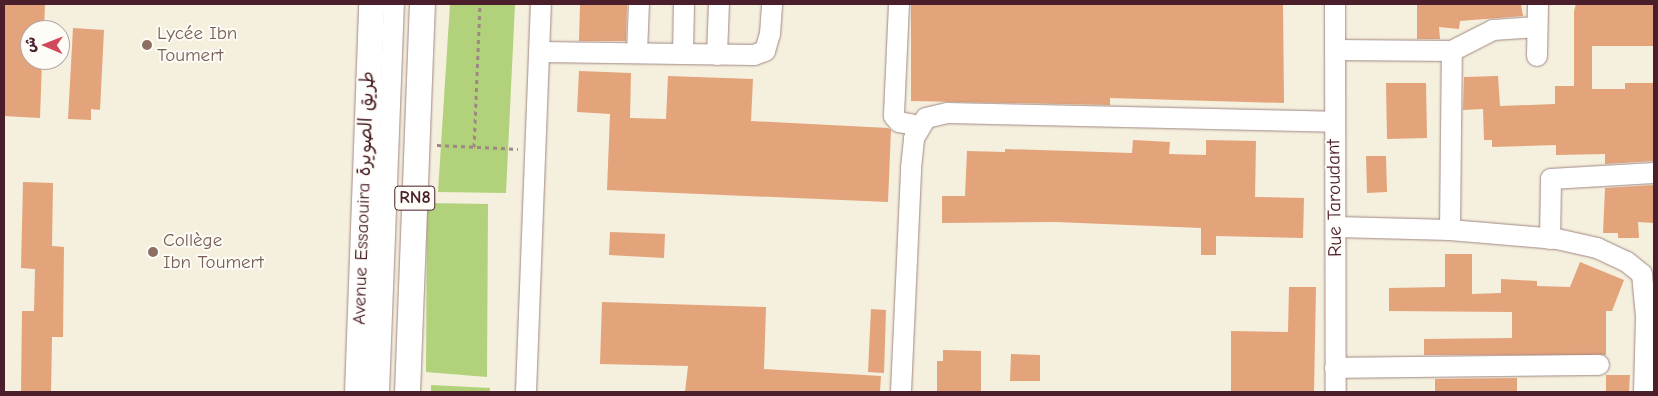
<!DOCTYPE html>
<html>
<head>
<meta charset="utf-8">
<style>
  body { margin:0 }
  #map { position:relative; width:1658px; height:396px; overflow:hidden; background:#f5efdd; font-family:"Comic Neue","Playpen Sans Arabic",sans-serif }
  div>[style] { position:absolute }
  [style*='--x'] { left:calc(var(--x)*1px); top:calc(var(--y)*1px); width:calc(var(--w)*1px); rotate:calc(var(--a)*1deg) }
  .green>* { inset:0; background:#b1d27a }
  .building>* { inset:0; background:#e3a37b }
  .path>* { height:3px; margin-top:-1.5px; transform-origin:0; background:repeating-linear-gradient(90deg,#a08784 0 4px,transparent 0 8px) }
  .roads { filter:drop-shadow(0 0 1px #a08784) drop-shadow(0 0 1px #a08784) }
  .minor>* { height:20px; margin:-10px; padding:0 10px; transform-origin:10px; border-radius:10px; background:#fff }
  .major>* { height:25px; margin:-12.5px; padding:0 12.5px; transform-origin:12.5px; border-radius:12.5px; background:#fff }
  .dots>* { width:14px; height:14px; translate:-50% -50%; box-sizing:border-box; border:2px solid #fdfcf7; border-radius:50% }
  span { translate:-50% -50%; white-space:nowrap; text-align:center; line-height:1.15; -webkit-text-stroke:4px #fdfcf7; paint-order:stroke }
  .shield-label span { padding:1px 4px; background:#fdfcf7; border:1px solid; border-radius:4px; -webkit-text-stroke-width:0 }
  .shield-label { font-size:18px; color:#4a1f2b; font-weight:700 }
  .education-label { font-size:19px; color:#785e54 }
  .left { translate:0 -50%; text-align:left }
  .street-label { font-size:19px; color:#4a1f2b }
  .frame { position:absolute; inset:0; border:5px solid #4a1f2b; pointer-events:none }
  .north { position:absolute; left:20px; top:20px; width:50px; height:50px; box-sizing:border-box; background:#fdfcf7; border:1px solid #b5a4a5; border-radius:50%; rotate:271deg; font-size:14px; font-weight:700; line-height:20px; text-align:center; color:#4a1f2b }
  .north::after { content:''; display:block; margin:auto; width:18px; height:22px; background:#d1495b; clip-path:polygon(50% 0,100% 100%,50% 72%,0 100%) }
</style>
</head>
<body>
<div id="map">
  <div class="green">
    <div style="clip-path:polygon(450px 4px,515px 4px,506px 193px,438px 192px)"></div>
    <div style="clip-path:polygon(427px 203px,488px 204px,487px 377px,426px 372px)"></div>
    <div style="clip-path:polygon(431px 385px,490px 388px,490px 392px,431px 392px)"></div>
  </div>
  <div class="building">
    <div style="clip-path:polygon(4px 4px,45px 4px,44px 30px,30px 30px,30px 60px,42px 60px,40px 118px,4px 116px)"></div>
    <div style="clip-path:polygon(580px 4px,627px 4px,626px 41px,579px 41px)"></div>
    <div style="clip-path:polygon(911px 4px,1283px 4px,1284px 103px,1110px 98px,1110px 105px,911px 101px)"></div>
    <div style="clip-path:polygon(1417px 4px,1521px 4px,1523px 16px,1460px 21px,1459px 29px,1439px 27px,1440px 39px,1417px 39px)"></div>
    <div style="clip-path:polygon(1576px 4px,1654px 4px,1654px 46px,1592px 46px,1592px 89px,1625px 89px,1625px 83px,1654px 83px,1654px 161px,1605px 164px,1605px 154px,1556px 155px,1556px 145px,1492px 147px,1492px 140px,1484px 140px,1483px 109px,1463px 110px,1464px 77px,1498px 76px,1500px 106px,1555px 104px,1555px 86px,1574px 86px,1574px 11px)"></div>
    <div style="clip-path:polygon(73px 28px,104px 30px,100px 110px,91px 109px,91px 120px,68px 119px)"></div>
    <div style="clip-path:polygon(579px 71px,631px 73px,630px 118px,666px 119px,668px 76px,753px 79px,751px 121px,888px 128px,891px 130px,888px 202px,607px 190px,610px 114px,577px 112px)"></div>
    <div style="clip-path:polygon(1386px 83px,1426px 83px,1427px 138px,1387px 139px)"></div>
    <div style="clip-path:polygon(1133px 140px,1170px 142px,1169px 154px,1206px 155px,1206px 140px,1256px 141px,1255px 197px,1304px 198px,1303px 238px,1216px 236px,1216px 255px,1201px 255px,1201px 228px,1056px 222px,942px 223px,942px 196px,965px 196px,967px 151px,1005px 152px,1005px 149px,1132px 153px)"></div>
    <div style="clip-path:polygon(1366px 156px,1386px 156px,1387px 192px,1367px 193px)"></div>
    <div style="clip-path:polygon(23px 182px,53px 183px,52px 246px,64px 247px,63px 337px,52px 337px,51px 392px,21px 392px,22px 311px,34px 311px,35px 269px,21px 268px)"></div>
    <div style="clip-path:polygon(1654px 185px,1654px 223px,1638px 222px,1639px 238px,1618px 238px,1618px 233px,1603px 233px,1605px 188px)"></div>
    <div style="clip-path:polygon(610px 232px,665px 234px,664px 258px,609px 255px)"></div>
    <div style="clip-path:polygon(1445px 254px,1472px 254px,1472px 294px,1501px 293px,1501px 279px,1537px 281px,1537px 286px,1570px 287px,1580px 262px,1624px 280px,1612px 311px,1606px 311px,1606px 355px,1424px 355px,1424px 339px,1512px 338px,1512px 312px,1389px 311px,1389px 288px,1445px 287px)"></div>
    <div style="clip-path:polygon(1289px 287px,1316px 287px,1314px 392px,1231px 392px,1231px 331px,1288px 332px)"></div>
    <div style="clip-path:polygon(602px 302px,766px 307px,764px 369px,881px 376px,880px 392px,685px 392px,688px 366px,600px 364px)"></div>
    <div style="clip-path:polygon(871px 309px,886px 310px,884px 373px,868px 372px)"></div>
    <div style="clip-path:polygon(943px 350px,981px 351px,981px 392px,937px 392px,937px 361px,943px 361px)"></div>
    <div style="clip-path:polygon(1011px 354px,1040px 355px,1040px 381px,1010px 381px)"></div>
    <div style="clip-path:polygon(1606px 375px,1630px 375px,1629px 392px,1606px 392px)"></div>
    <div style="clip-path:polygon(1517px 378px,1517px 392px,1435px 392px,1435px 379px)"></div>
  </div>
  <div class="path">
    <div style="--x:437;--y:145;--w:81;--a:2.8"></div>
    <div style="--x:474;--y:147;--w:143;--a:-87.6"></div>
  </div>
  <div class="roads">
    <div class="minor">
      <div style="--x:899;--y:4;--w:112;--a:92.6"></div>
      <div style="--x:894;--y:116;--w:8;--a:50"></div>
      <div style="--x:899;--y:122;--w:20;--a:11"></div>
      <div style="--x:1335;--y:4;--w:388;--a:89.9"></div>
      <div style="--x:1336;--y:50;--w:116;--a:0.5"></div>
      <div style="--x:1452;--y:51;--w:46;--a:-27.1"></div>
      <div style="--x:1493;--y:30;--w:44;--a:-3.9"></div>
      <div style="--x:540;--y:52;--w:214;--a:0.8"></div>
      <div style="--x:754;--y:55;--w:12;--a:-20"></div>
      <div style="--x:765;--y:51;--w:18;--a:-74"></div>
      <div style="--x:770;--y:34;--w:30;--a:-86"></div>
      <div style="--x:637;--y:53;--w:49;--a:-87.7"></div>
      <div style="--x:683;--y:54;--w:50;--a:-88.9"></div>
      <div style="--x:717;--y:55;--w:51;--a:-87.8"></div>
      <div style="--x:1537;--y:56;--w:52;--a:-88.9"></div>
      <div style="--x:1336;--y:227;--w:114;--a:1.5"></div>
      <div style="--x:1450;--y:230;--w:107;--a:4.8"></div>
      <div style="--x:1557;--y:239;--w:41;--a:12.7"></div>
      <div style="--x:1597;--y:248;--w:33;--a:25"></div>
      <div style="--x:1627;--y:262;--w:19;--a:39"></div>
      <div style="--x:1642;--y:274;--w:42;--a:84.6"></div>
      <div style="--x:1646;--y:316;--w:76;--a:91.5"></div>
      <div style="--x:1450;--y:230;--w:179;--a:-89.4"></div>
      <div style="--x:1550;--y:239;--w:60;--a:-89"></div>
      <div style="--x:1551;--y:179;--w:103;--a:-3.3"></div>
      <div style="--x:1335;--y:368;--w:264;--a:-0.7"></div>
      <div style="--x:379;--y:392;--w:388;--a:-87.8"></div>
      <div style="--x:526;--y:392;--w:388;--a:-87.8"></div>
      <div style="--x:901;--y:392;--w:224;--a:-87.4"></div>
      <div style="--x:911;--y:168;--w:30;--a:-84"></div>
      <div style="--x:914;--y:138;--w:23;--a:-59"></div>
      <div style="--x:926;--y:118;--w:22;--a:-13"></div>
      <div style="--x:947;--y:113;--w:388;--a:1.3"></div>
    </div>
    <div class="major">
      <div style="--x:357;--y:392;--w:388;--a:-87.9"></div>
      <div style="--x:407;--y:392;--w:388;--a:-87.8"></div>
    </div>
  </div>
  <div class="dots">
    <div style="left:147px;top:45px;background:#8d6e63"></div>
    <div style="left:153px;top:252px;background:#8d6e63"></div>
  </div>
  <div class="shield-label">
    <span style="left:415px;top:198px">RN8</span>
  </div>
  <div class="education-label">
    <span class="left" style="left:157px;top:45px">Lycée Ibn<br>Toumert</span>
    <span class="left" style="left:163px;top:252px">Collège<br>Ibn Toumert</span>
  </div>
  <div class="street-label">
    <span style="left:364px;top:198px;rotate:-88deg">Avenue Essaouira طريق الصويرة</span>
    <span style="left:1335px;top:198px;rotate:-91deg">Rue Taroudant</span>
  </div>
  <div class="frame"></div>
  <div class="north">ش</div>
</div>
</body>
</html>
